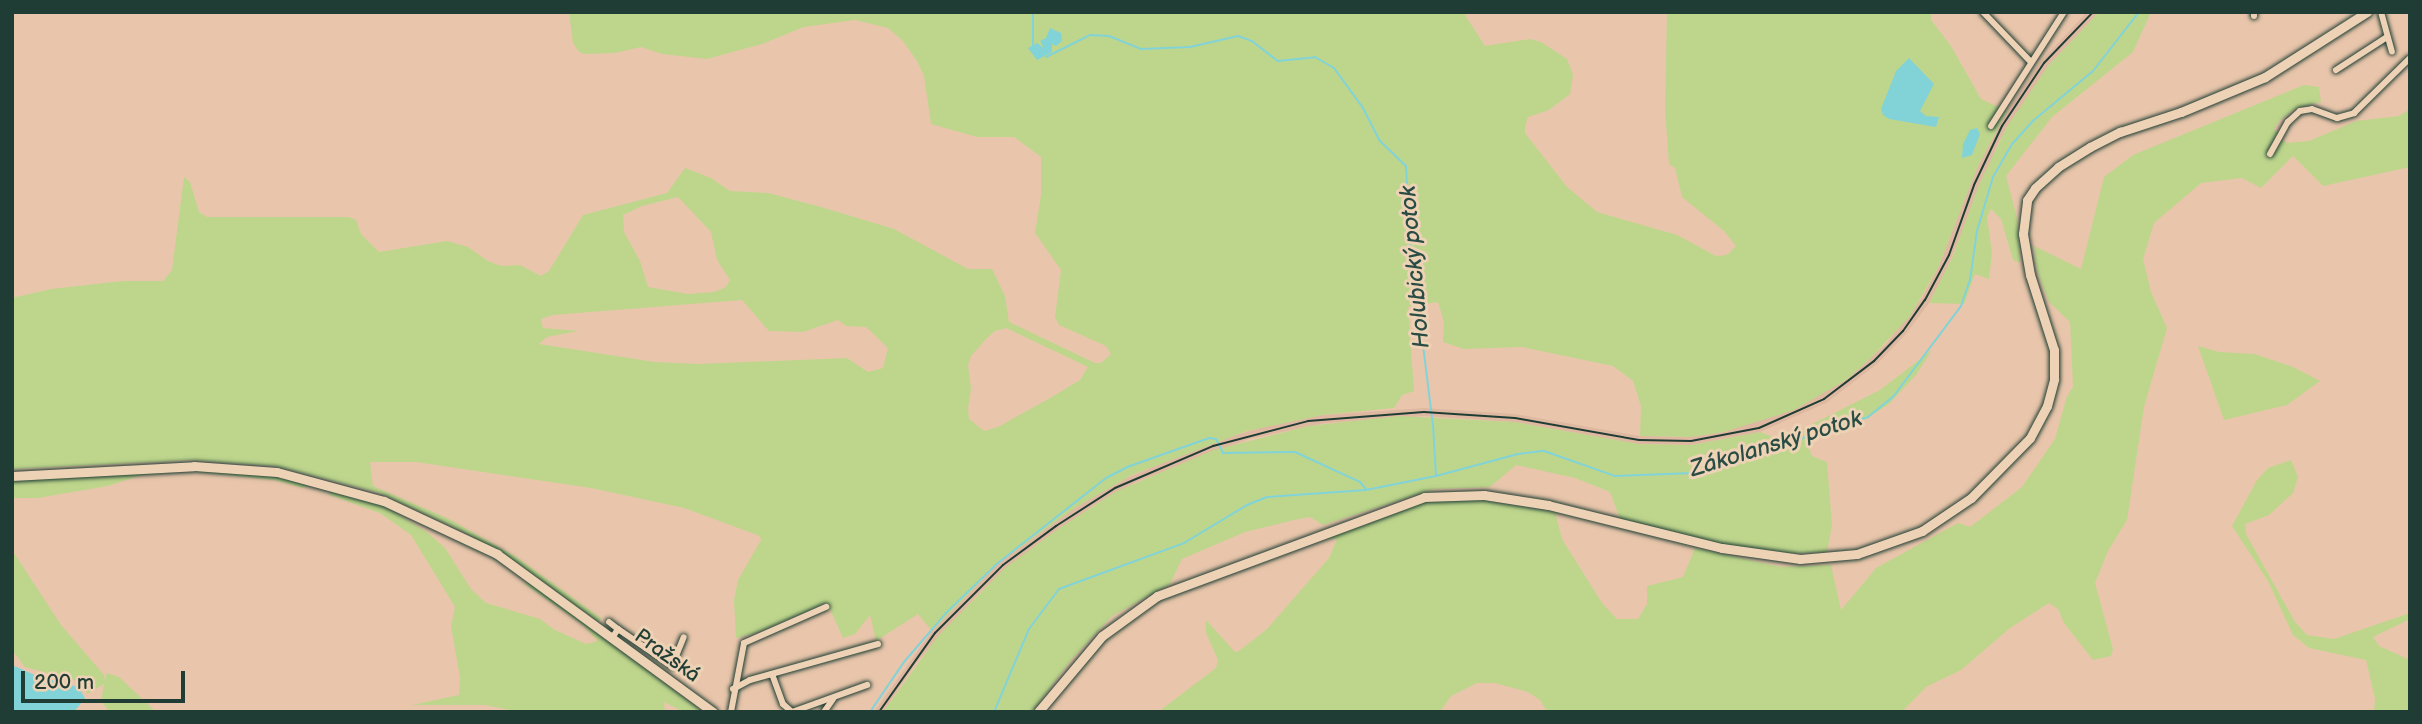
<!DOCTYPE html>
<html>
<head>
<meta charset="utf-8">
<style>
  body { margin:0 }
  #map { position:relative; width:2422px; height:724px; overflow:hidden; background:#e9c6ab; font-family:"Balsamiq Sans",sans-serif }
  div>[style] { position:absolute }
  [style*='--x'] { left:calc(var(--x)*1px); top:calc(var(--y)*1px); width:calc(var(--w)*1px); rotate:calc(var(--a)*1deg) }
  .built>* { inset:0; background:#deb8a0 }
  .green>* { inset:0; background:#bed68c }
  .water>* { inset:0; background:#82d3d8 }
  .stream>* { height:2px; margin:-1px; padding:0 1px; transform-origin:1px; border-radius:1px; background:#82d3d8 }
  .roads { filter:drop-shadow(0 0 2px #1f3d34) drop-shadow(0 0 2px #1f3d34) }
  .street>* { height:6px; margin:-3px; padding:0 3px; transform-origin:3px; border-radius:3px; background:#edd2b5 }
  .secondary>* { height:9px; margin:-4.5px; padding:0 4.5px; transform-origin:4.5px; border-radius:4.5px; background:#edd2b5 }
  .rail>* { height:2px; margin:-1px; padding:0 1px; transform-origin:1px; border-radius:1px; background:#1f3d34 }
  span { translate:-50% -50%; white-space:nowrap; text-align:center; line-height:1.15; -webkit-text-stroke:6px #edd2b5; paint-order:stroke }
  .street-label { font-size:21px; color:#1f3d34 }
  .water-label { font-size:23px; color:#294c44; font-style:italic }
  .frame { position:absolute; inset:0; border:14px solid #1f3d34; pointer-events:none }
  .scale { position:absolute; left:21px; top:671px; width:164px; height:32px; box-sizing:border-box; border:4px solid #1f3d34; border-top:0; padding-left:9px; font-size:21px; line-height:24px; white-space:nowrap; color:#1f3d34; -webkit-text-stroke:5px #edd2b5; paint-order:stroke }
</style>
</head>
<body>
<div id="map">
  <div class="built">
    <div style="clip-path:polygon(2087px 12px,2099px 12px,2048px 66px,1999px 141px,1946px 271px,1929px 303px,1906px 334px,1877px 364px,1826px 403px,1760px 432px,1691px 445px,1639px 444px,1514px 422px,1424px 416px,1325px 423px,1249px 439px,1136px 482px,1096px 504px,1035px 546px,981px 591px,917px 662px,883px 712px,874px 712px,932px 631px,1000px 562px,1053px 522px,1113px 484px,1212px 442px,1267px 426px,1323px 415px,1424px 408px,1515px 414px,1640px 436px,1691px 437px,1724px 432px,1846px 380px,1886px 344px,1922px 298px,1938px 268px,1977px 168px,2007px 111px,2041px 61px)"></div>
  </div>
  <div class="green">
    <div style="clip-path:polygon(evenodd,569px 12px,1463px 12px,1485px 46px,1530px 39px,1541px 42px,1567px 59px,1573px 75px,1570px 94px,1549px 110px,1528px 117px,1525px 127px,1525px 133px,1567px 187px,1597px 212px,1677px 235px,1716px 256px,1727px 255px,1736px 246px,1724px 231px,1682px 197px,1675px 168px,1669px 164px,1665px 111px,1667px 12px,1931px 12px,1931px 20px,1951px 46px,1981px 99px,2007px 111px,1977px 168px,1938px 268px,1910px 316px,1871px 358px,1846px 380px,1794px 410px,1724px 432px,1691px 437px,1640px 436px,1641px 406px,1633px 381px,1613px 366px,1522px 347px,1464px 349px,1443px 342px,1444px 322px,1438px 302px,1408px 307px,1414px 391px,1402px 395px,1394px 408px,1323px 415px,1247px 431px,1132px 475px,1075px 508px,1000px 562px,932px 631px,918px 614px,876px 641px,870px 615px,855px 634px,843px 638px,827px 603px,756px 633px,736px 638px,734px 600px,738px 580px,761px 540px,760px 536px,684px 508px,591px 488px,416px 462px,370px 462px,373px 486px,449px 519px,515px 556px,601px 618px,599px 622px,468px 534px,380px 493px,303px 473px,275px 466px,192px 460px,12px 469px,12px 298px,51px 289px,123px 281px,163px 281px,172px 270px,184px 177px,190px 182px,199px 212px,207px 217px,349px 217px,356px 220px,361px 234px,379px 252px,447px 241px,468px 247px,488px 261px,501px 266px,520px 265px,541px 276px,549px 271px,583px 215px,667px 193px,685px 168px,711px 178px,730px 191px,768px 193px,821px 207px,894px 229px,968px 269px,992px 269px,1005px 296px,1009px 322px,1095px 363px,1101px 363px,1111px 354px,1106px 346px,1059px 325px,1055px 317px,1061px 270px,1035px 233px,1041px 195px,1041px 157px,1014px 137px,977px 137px,931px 124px,924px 76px,917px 61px,902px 40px,888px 28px,855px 20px,804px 27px,762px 44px,707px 59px,662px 54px,641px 47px,615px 53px,585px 54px,579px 52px,573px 43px,569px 12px,678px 197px,711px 232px,717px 260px,730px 280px,726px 287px,714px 292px,688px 294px,648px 287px,640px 261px,624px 232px,623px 215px,642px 206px,678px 197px,569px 12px,742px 300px,769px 331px,803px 332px,838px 320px,846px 326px,866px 327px,888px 348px,883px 368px,868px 372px,847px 358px,699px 364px,655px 362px,539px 344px,547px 337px,579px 331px,543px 328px,541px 319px,553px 315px,742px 300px,569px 12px,1006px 328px,1088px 367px,1080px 380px,1050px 398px,998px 427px,984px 431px,969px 419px,968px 408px,971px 389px,968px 365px,971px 356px,987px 338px,995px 331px,1006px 328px)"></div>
    <div style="clip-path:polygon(2099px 12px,2151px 12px,2133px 52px,2052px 117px,2006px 176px,2018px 222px,2020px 263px,2013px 260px,2001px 219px,1991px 209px,1987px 217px,1992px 253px,1989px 279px,1975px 274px,1964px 304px,1929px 303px,1953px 256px,1978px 187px,2006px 128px,2048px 66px)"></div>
    <div style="clip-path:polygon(2304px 85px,2319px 87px,2321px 102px,2296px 108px,2279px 121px,2274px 129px,2286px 143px,2309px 141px,2356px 121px,2399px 116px,2410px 109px,2410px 167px,2323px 186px,2293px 156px,2261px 188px,2242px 178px,2201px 183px,2154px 223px,2143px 259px,2151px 292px,2167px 328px,2144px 407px,2127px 520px,2108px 551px,2095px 583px,2113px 649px,2111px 656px,2093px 660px,2064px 623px,2058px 609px,2049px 603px,2010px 628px,1961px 670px,1926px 687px,1902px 712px,1547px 712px,1540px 700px,1528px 692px,1495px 683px,1477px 683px,1451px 696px,1440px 712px,1158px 712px,1216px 668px,1218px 660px,1206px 633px,1206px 620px,1235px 652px,1239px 651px,1267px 629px,1329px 558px,1337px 539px,1322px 539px,1426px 500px,1475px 499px,1555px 512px,1562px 539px,1602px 603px,1617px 619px,1638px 619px,1647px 604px,1647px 586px,1683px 577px,1695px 548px,1781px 567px,1831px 565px,1841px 610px,1876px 568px,1958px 523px,1970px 527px,2022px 487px,2055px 439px,2067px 396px,2073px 387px,2070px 322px,2049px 302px,2037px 270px,2034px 246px,2081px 269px,2104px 177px,2133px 155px)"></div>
    <div style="clip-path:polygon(2198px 346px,2219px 352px,2255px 354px,2293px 367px,2320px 381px,2287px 405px,2224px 420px)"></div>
    <div style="clip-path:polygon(1932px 350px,1916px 375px,1889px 404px,1866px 419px,1826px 430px,1812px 438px,1808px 446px,1812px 456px,1827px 462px,1832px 525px,1827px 552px,1774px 554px,1706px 541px,1620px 519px,1610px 492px,1575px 478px,1516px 465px,1490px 487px,1434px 489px,1323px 525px,1310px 517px,1294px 520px,1245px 532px,1182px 559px,1170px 584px,1112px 616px,1071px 660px,1032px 712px,883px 712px,938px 636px,1005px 568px,1058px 529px,1117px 491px,1214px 450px,1308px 426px,1399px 416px,1514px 422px,1639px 444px,1691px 445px,1760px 432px,1781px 440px,1880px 390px)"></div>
    <div style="clip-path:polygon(2291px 460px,2298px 477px,2293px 493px,2269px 515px,2245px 524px,2246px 534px,2295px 622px,2307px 635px,2334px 639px,2410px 613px,2410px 619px,2373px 637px,2379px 646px,2410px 660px,2410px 712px,2374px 712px,2375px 699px,2366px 660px,2309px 648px,2293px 635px,2268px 581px,2232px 526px,2257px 480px,2268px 468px)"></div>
    <div style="clip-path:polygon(184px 468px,271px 474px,309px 485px,303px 488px,274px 480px,189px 471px,142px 475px,108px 486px,38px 498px,12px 498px,12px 480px)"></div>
    <div style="clip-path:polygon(329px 487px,388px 508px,428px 533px,445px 548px,471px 589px,486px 603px,540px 619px,555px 630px,586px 644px,598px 641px,582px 624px,526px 585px,527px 578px,703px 712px,684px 712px,664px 702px,665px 712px,520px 712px,485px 705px,412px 705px,459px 695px,460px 678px,451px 626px,455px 607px,411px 535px,380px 513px,329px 495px)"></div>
    <div style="clip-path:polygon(12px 550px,61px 625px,104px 675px,105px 681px,107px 673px,119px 677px,156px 712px,109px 712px,101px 700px,104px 684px,87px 694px,81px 682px,25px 667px,12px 650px)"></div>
  </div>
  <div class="water">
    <div style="clip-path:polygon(1050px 28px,1061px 33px,1062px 41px,1056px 46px,1052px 44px,1052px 52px,1037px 60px,1028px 48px,1037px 43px,1044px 48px,1040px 41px,1046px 38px)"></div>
    <div style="clip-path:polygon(1909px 58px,1934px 84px,1920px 111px,1926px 116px,1939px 117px,1936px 127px,1889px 119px,1883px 115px,1881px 109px,1896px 71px)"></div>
    <div style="clip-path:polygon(1977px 128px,1980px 134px,1972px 155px,1962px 158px,1963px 144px,1970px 130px)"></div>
    <div style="clip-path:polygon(12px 665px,37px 676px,78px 687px,85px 698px,74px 712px,12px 712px)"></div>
  </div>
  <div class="stream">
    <div style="--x:1033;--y:12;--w:34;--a:90"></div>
    <div style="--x:1046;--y:57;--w:49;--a:-26.6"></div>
    <div style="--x:1090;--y:35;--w:19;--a:3"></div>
    <div style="--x:1109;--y:36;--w:35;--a:22"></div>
    <div style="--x:1141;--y:49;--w:49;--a:-2.3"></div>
    <div style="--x:1190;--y:47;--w:49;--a:-12.9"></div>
    <div style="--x:1238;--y:36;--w:15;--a:20"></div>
    <div style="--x:1252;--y:41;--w:33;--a:38"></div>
    <div style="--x:1278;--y:61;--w:37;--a:-6"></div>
    <div style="--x:1315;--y:57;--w:22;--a:30"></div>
    <div style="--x:1334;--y:68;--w:49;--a:54.1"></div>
    <div style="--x:1363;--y:108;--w:37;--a:63"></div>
    <div style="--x:1380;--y:141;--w:36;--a:44"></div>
    <div style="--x:1406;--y:166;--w:75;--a:86.9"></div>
    <div style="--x:1410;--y:241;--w:185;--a:82.9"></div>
    <div style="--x:1433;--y:425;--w:50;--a:86.6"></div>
    <div style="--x:870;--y:712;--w:60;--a:-55.8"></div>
    <div style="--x:904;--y:662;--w:66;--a:-49.3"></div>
    <div style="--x:947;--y:612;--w:71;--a:-43.9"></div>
    <div style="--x:998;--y:563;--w:137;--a:-38.2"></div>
    <div style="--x:1106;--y:478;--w:27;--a:-27"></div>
    <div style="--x:1130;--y:466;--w:84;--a:-19.5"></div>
    <div style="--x:1209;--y:438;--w:7;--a:8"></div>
    <div style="--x:1216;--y:439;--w:16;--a:63"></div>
    <div style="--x:1223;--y:453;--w:72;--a:-0.8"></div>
    <div style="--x:1295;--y:452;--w:72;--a:24.8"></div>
    <div style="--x:1360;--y:482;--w:9;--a:49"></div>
    <div style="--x:994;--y:712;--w:90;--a:-67.1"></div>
    <div style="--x:1029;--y:629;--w:50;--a:-53.1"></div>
    <div style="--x:1059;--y:589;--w:133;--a:-20.2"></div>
    <div style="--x:1184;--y:543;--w:74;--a:-31.1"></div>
    <div style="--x:1247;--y:505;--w:22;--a:-22"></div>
    <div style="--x:1267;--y:497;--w:99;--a:-4"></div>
    <div style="--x:1366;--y:490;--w:71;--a:-11.3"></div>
    <div style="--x:1436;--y:476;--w:85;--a:-15"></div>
    <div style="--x:1518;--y:454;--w:26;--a:-7"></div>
    <div style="--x:1544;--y:451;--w:75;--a:19.4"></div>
    <div style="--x:1615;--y:476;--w:78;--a:-2.2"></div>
    <div style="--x:1693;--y:473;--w:184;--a:-17.7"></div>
    <div style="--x:1868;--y:417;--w:32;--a:-39"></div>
    <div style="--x:1893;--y:397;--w:114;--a:-53.2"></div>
    <div style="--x:1961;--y:306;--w:28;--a:-71"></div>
    <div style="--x:1970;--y:280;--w:49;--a:-81.9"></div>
    <div style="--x:1977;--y:231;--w:56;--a:-73.5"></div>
    <div style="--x:1993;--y:177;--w:39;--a:-60"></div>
    <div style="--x:2013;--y:143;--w:31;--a:-48"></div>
    <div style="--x:2034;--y:120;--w:77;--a:-39.7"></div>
    <div style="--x:2093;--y:71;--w:75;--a:-52.1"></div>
  </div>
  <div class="roads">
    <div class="street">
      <div style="--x:1983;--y:12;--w:68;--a:46.2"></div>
      <div style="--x:2254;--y:12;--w:4;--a:90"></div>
      <div style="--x:2381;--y:12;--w:41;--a:74.6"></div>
      <div style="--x:2336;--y:70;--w:61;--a:-32.9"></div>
      <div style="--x:1991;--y:126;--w:135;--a:-57.4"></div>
      <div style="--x:2270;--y:154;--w:37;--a:-61"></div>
      <div style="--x:2288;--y:122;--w:16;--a:-43"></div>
      <div style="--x:2300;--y:111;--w:12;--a:-9"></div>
      <div style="--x:2312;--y:109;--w:27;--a:20"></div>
      <div style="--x:2337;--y:118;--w:18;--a:-16"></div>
      <div style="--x:2354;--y:113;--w:78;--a:-44.5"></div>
      <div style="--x:609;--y:622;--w:11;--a:38"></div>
      <div style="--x:612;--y:638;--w:11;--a:-56"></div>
      <div style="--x:618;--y:629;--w:65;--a:34.4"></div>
      <div style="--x:672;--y:666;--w:31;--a:-68"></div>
      <div style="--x:772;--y:674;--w:32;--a:70"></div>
      <div style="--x:783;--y:704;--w:12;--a:42"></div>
      <div style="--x:792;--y:712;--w:80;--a:-19.8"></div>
      <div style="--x:733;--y:689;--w:19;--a:-28"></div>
      <div style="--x:750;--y:680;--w:133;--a:-15.7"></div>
      <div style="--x:731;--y:712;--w:70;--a:-79.3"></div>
      <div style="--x:744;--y:643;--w:90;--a:-23.7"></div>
      <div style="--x:824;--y:712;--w:16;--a:-55"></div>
    </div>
    <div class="secondary">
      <div style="--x:12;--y:476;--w:182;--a:-3.1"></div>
      <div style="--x:194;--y:466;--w:83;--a:4.1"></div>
      <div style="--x:277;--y:472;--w:111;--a:15.2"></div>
      <div style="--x:384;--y:501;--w:125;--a:25.1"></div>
      <div style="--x:497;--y:554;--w:268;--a:36.2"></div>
      <div style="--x:1038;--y:712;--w:99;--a:-49.9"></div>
      <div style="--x:1102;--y:636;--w:68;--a:-36"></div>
      <div style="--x:1157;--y:596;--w:285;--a:-20.3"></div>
      <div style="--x:1424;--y:497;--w:60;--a:-1.9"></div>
      <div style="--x:1484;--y:495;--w:65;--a:8.9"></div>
      <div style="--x:1548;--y:505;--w:179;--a:13.9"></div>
      <div style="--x:1722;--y:548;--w:79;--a:8"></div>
      <div style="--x:1800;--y:559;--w:57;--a:-5"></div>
      <div style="--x:1857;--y:554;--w:69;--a:-19.5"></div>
      <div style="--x:1922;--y:531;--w:59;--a:-34"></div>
      <div style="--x:1971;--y:498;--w:84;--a:-45.5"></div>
      <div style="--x:2030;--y:438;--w:36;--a:-62"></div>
      <div style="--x:2047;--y:406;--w:28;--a:-75"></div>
      <div style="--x:2054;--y:379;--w:29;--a:-90"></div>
      <div style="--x:2054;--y:350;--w:79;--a:-107.7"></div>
      <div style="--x:2030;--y:275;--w:42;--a:-99.7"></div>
      <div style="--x:2023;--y:234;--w:34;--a:-83"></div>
      <div style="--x:2027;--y:200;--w:14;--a:-56"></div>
      <div style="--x:2035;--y:188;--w:31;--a:-42"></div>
      <div style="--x:2058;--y:167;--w:38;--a:-32"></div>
      <div style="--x:2090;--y:147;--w:34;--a:-27"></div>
      <div style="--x:2120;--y:132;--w:64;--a:-18.2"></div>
      <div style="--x:2181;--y:112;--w:91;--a:-22.6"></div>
      <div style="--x:2265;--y:77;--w:121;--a:-32.5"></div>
    </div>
  </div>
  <div class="rail">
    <div style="--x:879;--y:712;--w:97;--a:-54.7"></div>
    <div style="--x:935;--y:633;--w:96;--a:-45"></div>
    <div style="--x:1003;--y:565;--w:66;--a:-36.3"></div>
    <div style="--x:1056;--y:526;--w:70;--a:-32.8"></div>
    <div style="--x:1115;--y:488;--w:107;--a:-23.2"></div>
    <div style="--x:1213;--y:446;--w:98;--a:-14.7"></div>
    <div style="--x:1308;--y:421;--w:116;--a:-4.4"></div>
    <div style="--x:1424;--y:412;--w:91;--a:3.8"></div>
    <div style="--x:1515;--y:418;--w:126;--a:10.1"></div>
    <div style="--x:1639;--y:440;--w:52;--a:1.1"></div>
    <div style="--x:1691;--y:441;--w:69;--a:-10.8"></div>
    <div style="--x:1759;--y:428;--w:71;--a:-24"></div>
    <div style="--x:1824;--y:399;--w:63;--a:-37.2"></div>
    <div style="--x:1874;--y:361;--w:42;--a:-46"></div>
    <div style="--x:1903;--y:331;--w:38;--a:-55"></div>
    <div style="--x:1925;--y:300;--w:51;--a:-61.9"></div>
    <div style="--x:1949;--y:255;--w:74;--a:-70.3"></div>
    <div style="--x:1974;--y:185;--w:65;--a:-64.6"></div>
    <div style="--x:2002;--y:126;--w:76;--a:-56.3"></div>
    <div style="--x:2044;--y:63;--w:71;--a:-46.1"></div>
  </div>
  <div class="street-label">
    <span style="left:667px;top:656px;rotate:36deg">Pražská</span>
  </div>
  <div class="water-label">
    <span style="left:1415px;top:267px;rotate:-95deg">Holubický potok</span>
    <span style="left:1776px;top:444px;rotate:-17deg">Zákolanský potok</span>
  </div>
  <div class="frame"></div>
  <div class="scale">200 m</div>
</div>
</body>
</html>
